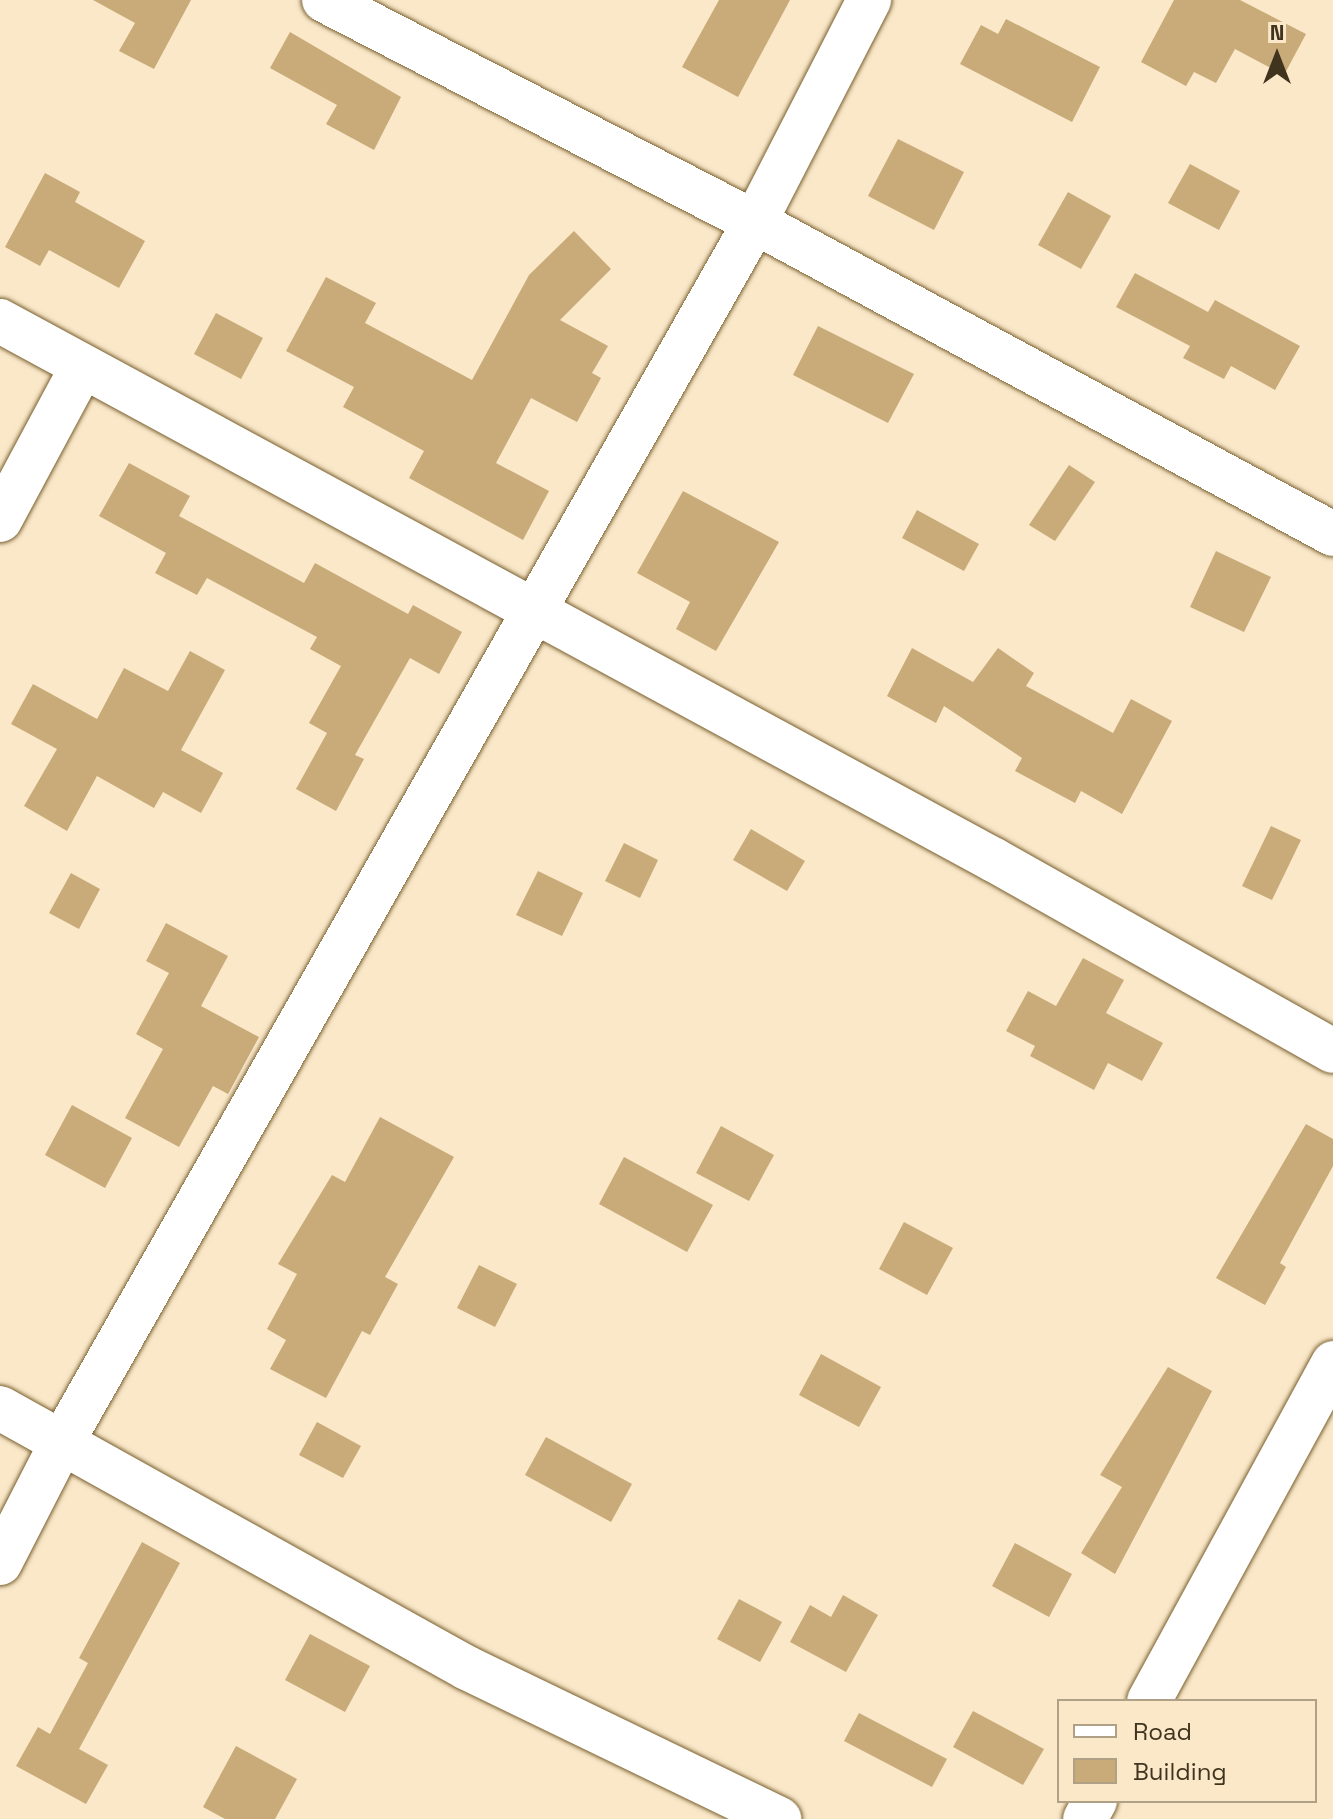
<!DOCTYPE html>
<html>
<head>
<meta charset="utf-8">
<style>
  body { margin:0 }
  #map { position:relative; width:1333px; height:1819px; overflow:hidden; background:#fae8c9; font-family:"Space Grotesk",sans-serif }
  div>[style] { position:absolute }
  [style*='--x'] { left:calc(var(--x)*1px); top:calc(var(--y)*1px); width:calc(var(--w)*1px); rotate:calc(var(--a)*1deg) }
  .building>* { inset:0; background:#c8ab79 }
  .roads { filter:drop-shadow(0 0 2px #795f2e) drop-shadow(0 0 2px #795f2e) }
  .minor>* { height:44px; margin:-22px; padding:0 22px; transform-origin:22px; border-radius:22px; background:#fff }
  span { translate:-50% -50%; white-space:nowrap; text-align:center; line-height:1.15; -webkit-text-stroke:8px #fae8c9; paint-order:stroke }
  .legend { position:absolute; left:1057px; top:1699px; width:260px; height:104px; box-sizing:border-box; background:#fae8c9; border:2px solid #b0a085; margin:0; padding:10px 14px; list-style:none; font-size:24px; color:#40341f }
  .legend li { display:flex; align-items:center; gap:16px; height:40px }
  .legend b { width:40px; border:2px solid #b0a085 }
  .north { position:absolute; left:1237px; top:16px; width:80px; height:80px; -webkit-text-stroke:6px #fae8c9; paint-order:stroke; rotate:0deg; font-size:22px; font-weight:700; line-height:32px; text-align:center; color:#40341f }
  .north::after { content:''; display:block; margin:auto; width:28px; height:36px; background:#40341f; clip-path:polygon(50% 0,100% 100%,50% 72%,0 100%) }
</style>
</head>
<body>
<div id="map">
  <div class="building">
    <div style="clip-path:polygon(93px 0,191px 0,154px 69px,119px 51px,135px 23px)"></div>
    <div style="clip-path:polygon(719px 0,790px 0,738px 97px,682px 67px)"></div>
    <div style="clip-path:polygon(1174px 0,1240px 0,1306px 34px,1284px 75px,1235px 49px,1216px 83px,1194px 72px,1186px 86px,1141px 62px)"></div>
    <div style="clip-path:polygon(1006px 19px,1100px 67px,1072px 122px,960px 64px,981px 25px,998px 34px)"></div>
    <div style="clip-path:polygon(290px 32px,401px 97px,374px 150px,326px 124px,337px 105px,270px 68px)"></div>
    <div style="clip-path:polygon(898px 139px,964px 172px,934px 230px,868px 196px)"></div>
    <div style="clip-path:polygon(1190px 164px,1240px 191px,1219px 230px,1168px 203px)"></div>
    <div style="clip-path:polygon(45px 173px,80px 192px,75px 202px,145px 241px,119px 288px,49px 250px,40px 266px,5px 247px)"></div>
    <div style="clip-path:polygon(1068px 192px,1111px 216px,1081px 269px,1038px 245px)"></div>
    <div style="clip-path:polygon(574px 231px,611px 269px,560px 320px,608px 346px,592px 373px,601px 378px,577px 422px,531px 398px,496px 463px,549px 491px,523px 540px,409px 478px,424px 451px,343px 407px,354px 387px,286px 351px,326px 277px,376px 303px,365px 323px,472px 380px,529px 275px)"></div>
    <div style="clip-path:polygon(1135px 273px,1208px 312px,1215px 300px,1300px 346px,1275px 390px,1231px 366px,1224px 379px,1183px 358px,1190px 346px,1116px 307px)"></div>
    <div style="clip-path:polygon(216px 313px,263px 338px,241px 379px,194px 354px)"></div>
    <div style="clip-path:polygon(818px 326px,914px 374px,888px 423px,793px 375px)"></div>
    <div style="clip-path:polygon(129px 463px,190px 496px,179px 516px,304px 583px,315px 563px,408px 614px,413px 605px,462px 632px,439px 674px,410px 658px,355px 755px,364px 759px,336px 811px,296px 789px,327px 733px,309px 723px,341px 666px,310px 649px,317px 637px,207px 578px,197px 595px,155px 573px,166px 553px,99px 516px)"></div>
    <div style="clip-path:polygon(1069px 465px,1095px 482px,1055px 541px,1029px 525px)"></div>
    <div style="clip-path:polygon(683px 491px,779px 542px,716px 651px,676px 629px,690px 602px,637px 573px)"></div>
    <div style="clip-path:polygon(917px 510px,979px 544px,964px 571px,902px 538px)"></div>
    <div style="clip-path:polygon(1216px 551px,1271px 577px,1244px 632px,1190px 607px)"></div>
    <div style="clip-path:polygon(912px 648px,973px 682px,998px 648px,1034px 673px,1026px 686px,1113px 733px,1131px 699px,1172px 721px,1122px 814px,1081px 791px,1075px 803px,1015px 771px,1022px 758px,944px 706px,936px 723px,887px 696px)"></div>
    <div style="clip-path:polygon(190px 651px,225px 670px,181px 750px,223px 773px,201px 813px,163px 792px,154px 808px,97px 776px,67px 831px,24px 806px,57px 749px,11px 724px,33px 684px,97px 719px,124px 668px,168px 691px)"></div>
    <div style="clip-path:polygon(1271px 826px,1301px 840px,1272px 900px,1242px 886px)"></div>
    <div style="clip-path:polygon(751px 829px,805px 861px,787px 891px,733px 860px)"></div>
    <div style="clip-path:polygon(624px 843px,658px 860px,640px 898px,605px 881px)"></div>
    <div style="clip-path:polygon(538px 871px,583px 893px,562px 936px,516px 915px)"></div>
    <div style="clip-path:polygon(71px 873px,100px 889px,79px 929px,49px 913px)"></div>
    <div style="clip-path:polygon(166px 923px,228px 956px,201px 1006px,259px 1037px,228px 1094px,213px 1086px,179px 1147px,125px 1118px,163px 1049px,136px 1034px,169px 973px,146px 961px)"></div>
    <div style="clip-path:polygon(1083px 958px,1124px 980px,1106px 1013px,1163px 1043px,1142px 1081px,1108px 1063px,1094px 1090px,1030px 1056px,1035px 1046px,1006px 1031px,1028px 991px,1056px 1006px)"></div>
    <div style="clip-path:polygon(72px 1105px,132px 1138px,105px 1188px,45px 1155px)"></div>
    <div style="clip-path:polygon(380px 1117px,454px 1157px,385px 1277px,398px 1284px,370px 1335px,362px 1331px,326px 1398px,270px 1369px,286px 1340px,267px 1329px,297px 1274px,278px 1264px,332px 1175px,345px 1182px)"></div>
    <div style="clip-path:polygon(1306px 1124px,1333px 1139px,1333px 1166px,1280px 1263px,1286px 1267px,1265px 1305px,1216px 1278px)"></div>
    <div style="clip-path:polygon(721px 1126px,774px 1155px,749px 1201px,696px 1173px)"></div>
    <div style="clip-path:polygon(624px 1157px,713px 1205px,687px 1252px,599px 1204px)"></div>
    <div style="clip-path:polygon(904px 1222px,953px 1248px,927px 1295px,879px 1269px)"></div>
    <div style="clip-path:polygon(479px 1265px,517px 1284px,495px 1327px,457px 1308px)"></div>
    <div style="clip-path:polygon(821px 1354px,881px 1387px,859px 1427px,799px 1395px)"></div>
    <div style="clip-path:polygon(1168px 1367px,1212px 1391px,1115px 1574px,1081px 1553px,1122px 1487px,1100px 1475px)"></div>
    <div style="clip-path:polygon(317px 1422px,361px 1446px,343px 1478px,299px 1455px)"></div>
    <div style="clip-path:polygon(546px 1437px,632px 1484px,611px 1522px,525px 1475px)"></div>
    <div style="clip-path:polygon(142px 1542px,180px 1563px,79px 1749px,108px 1765px,86px 1804px,16px 1766px,38px 1727px,50px 1734px,88px 1663px,79px 1658px)"></div>
    <div style="clip-path:polygon(1015px 1543px,1072px 1574px,1049px 1617px,992px 1586px)"></div>
    <div style="clip-path:polygon(843px 1595px,878px 1615px,846px 1672px,790px 1642px,810px 1605px,831px 1617px)"></div>
    <div style="clip-path:polygon(739px 1599px,782px 1622px,760px 1662px,717px 1639px)"></div>
    <div style="clip-path:polygon(310px 1634px,370px 1666px,345px 1712px,285px 1680px)"></div>
    <div style="clip-path:polygon(973px 1711px,1044px 1749px,1023px 1785px,953px 1747px)"></div>
    <div style="clip-path:polygon(859px 1713px,947px 1759px,932px 1787px,844px 1741px)"></div>
    <div style="clip-path:polygon(236px 1746px,297px 1779px,275px 1819px,225px 1819px,203px 1807px)"></div>
  </div>
  <div class="roads">
    <div class="minor">
      <div style="--x:324;--y:0;--w:485;--a:27.3"></div>
      <div style="--x:755;--y:222;--w:657;--a:28.36"></div>
      <div style="--x:0;--y:321;--w:1131;--a:28.47"></div>
      <div style="--x:994;--y:860;--w:389;--a:29.4"></div>
      <div style="--x:0;--y:520;--w:174;--a:-61.8"></div>
      <div style="--x:0;--y:1408;--w:534;--a:29.11"></div>
      <div style="--x:467;--y:1668;--w:347;--a:25.8"></div>
      <div style="--x:0;--y:1563;--w:134;--a:-62.9"></div>
      <div style="--x:61;--y:1444;--w:1405;--a:-60.41"></div>
      <div style="--x:755;--y:222;--w:250;--a:-62.8"></div>
      <div style="--x:1149;--y:1701;--w:385;--a:-61.4"></div>
      <div style="--x:1085;--y:1819;--w:21;--a:-61"></div>
    </div>
  </div>
  <ul class="legend">
  <li><b style="height:10px;background:#fff"></b>Road</li>
  <li><b style="height:22px;background:#c8ab79"></b>Building</li>
  </ul>
  <div class="north">N</div>
</div>
</body>
</html>
